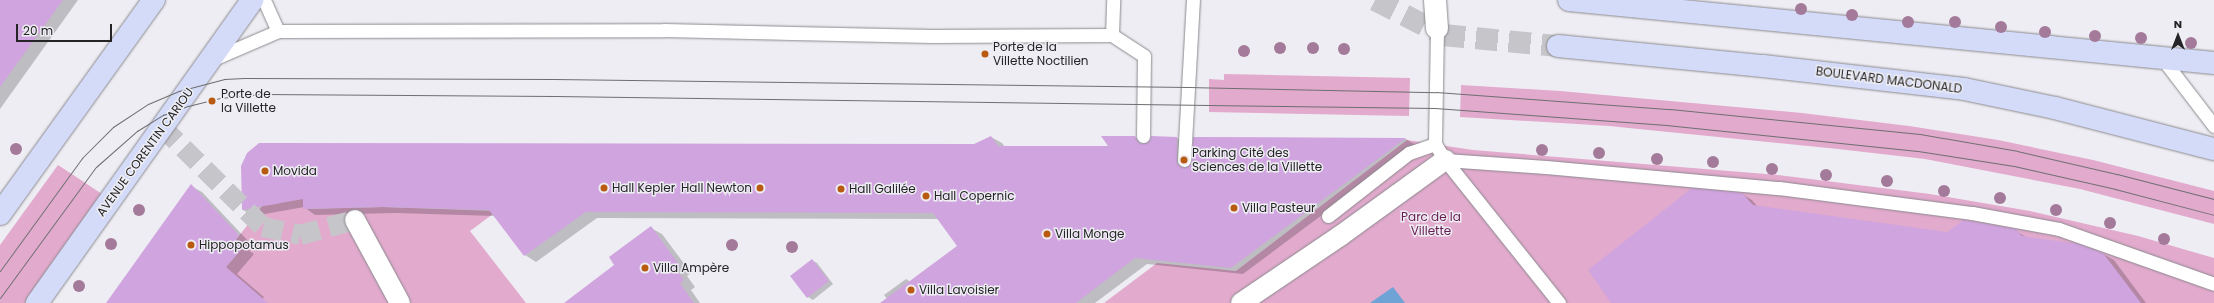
<!DOCTYPE html>
<html>
<head>
<meta charset="utf-8">
<style>
  body { margin:0 }
  #map { position:relative; width:2214px; height:303px; overflow:hidden; background:#eeedf3; font-family:Poppins,sans-serif }
  div>[style] { position:absolute }
  [style*='--x'] { left:calc(var(--x)*1px); top:calc(var(--y)*1px); width:calc(var(--w)*1px); rotate:calc(var(--a)*1deg) }
  .green>* { inset:0; background:#e2aacd }
  .water>* { inset:0; background:#6fa3d6 }
  .shadow>* { inset:0; background:#0003 }
  .building>* { inset:0; background:#d0a4de }
  .pedestrian-tunnel>* { height:20px; margin-top:-10px; transform-origin:0; background:repeating-linear-gradient(90deg,#c6c5ca 0 20px,transparent 0 30px) }
  .primary-tunnel>* { height:22px; margin-top:-11px; transform-origin:0; background:repeating-linear-gradient(90deg,#c6c5ca 0 22px,transparent 0 33px) }
  .roads { filter:drop-shadow(0 0 1px #8b8a8f) drop-shadow(0 0 1px #8b8a8f) }
  .service>* { height:13px; margin:-6.5px; padding:0 6.5px; transform-origin:6.5px; border-radius:6.5px; background:#fff }
  .pedestrian>* { height:20px; margin:-10px; padding:0 10px; transform-origin:10px; border-radius:10px; background:#fff }
  .minor>* { height:22px; margin:-11px; padding:0 11px; transform-origin:11px; border-radius:11px; background:#fff }
  .primary>* { height:22px; margin:-11px; padding:0 11px; transform-origin:11px; border-radius:11px; background:#d3dbf8 }
  .tram>* { height:1px; margin:-0.5px; padding:0 0.5px; transform-origin:0.5px; border-radius:0.5px; background:#6f6f72 }
  .trees>* { width:12px; height:12px; margin:-6px; border-radius:50%; background:#a47a9a }
  .dots>* { width:11px; height:11px; translate:-50% -50%; box-sizing:border-box; border:2px solid #eeedf3; border-radius:50% }
  span { translate:-50% -50%; white-space:nowrap; text-align:center; line-height:1.15; -webkit-text-stroke:3px #eeedf3; paint-order:stroke }
  .poi-label { font-size:12px; color:#242426 }
  .left { translate:0 -50%; text-align:left }
  .right { translate:-100% -50%; text-align:right }
  .street-label { font-size:12px; color:#242426 }
  .park-label { font-size:12px; color:#671c52 }
  .north { position:absolute; left:2158px; top:16px; width:40px; height:40px; -webkit-text-stroke:3px #eeedf3; paint-order:stroke; rotate:0deg; font-size:11px; font-weight:700; line-height:16px; text-align:center; color:#242426 }
  .north::after { content:''; display:block; margin:auto; width:14px; height:18px; background:#242426; clip-path:polygon(50% 0,100% 100%,50% 72%,0 100%) }
  .scale { position:absolute; left:16px; top:24px; width:96px; height:18px; box-sizing:border-box; border:2px solid #242426; border-top:0; padding-left:5px; font-size:12px; line-height:14px; white-space:nowrap; color:#242426; -webkit-text-stroke:3px #eeedf3; paint-order:stroke }
</style>
</head>
<body>
<div id="map">
  <div class="green">
    <div style="clip-path:polygon(1224px 74px,1410px 78px,1409px 116px,1209px 112px,1209px 79px,1224px 80px)"></div>
    <div style="clip-path:polygon(1461px 85px,1560px 91px,1802px 113px,1909px 126px,1998px 140px,2093px 160px,2214px 191px,2214px 224px,2080px 189px,1925px 159px,1838px 149px,1609px 126px,1460px 117px)"></div>
    <div style="clip-path:polygon(1407px 140px,1473px 150px,1778px 175px,1930px 194px,2030px 211px,2138px 236px,2214px 258px,2214px 303px,1104px 303px,1157px 263px,1236px 271px)"></div>
    <div style="clip-path:polygon(58px 165px,102px 194px,25px 303px,0 303px,0 245px)"></div>
    <div style="clip-path:polygon(303px 194px,304px 209px,383px 207px,497px 211px,470px 231px,526px 303px,242px 303px,226px 267px,243px 247px,235px 241px,263px 205px,276px 204px)"></div>
  </div>
  <div class="water">
    <div style="clip-path:polygon(1393px 287px,1405px 303px,1370px 303px)"></div>
  </div>
  <div class="shadow">
    <div style="clip-path:polygon(0 0,78px 0,0 109px)"></div>
    <div style="clip-path:polygon(991px 137px,1002px 143px,1005px 147px,1110px 147px,1135px 137px,1146px 144px,1150px 141px,1152px 137px,1177px 138px,1188px 144px,1188px 167px,1193px 161px,1194px 138px,1406px 139px,1416px 145px,1243px 274px,1147px 264px,1095px 303px,884px 303px,888px 300px,884px 295px,906px 279px,911px 282px,959px 246px,939px 219px,597px 218px,536px 262px,525px 255px,495px 216px,395px 213px,315px 215px,304px 207px,254px 216px,243px 210px,242px 166px,974px 145px)"></div>
    <div style="clip-path:polygon(191px 186px,202px 192px,250px 243px,246px 248px,254px 254px,237px 274px,264px 297px,259px 303px,108px 303px)"></div>
    <div style="clip-path:polygon(1742px 194px,1752px 200px,1758px 207px,1947px 233px,2015px 230px,2027px 238px,2103px 254px,2114px 260px,2146px 303px,1614px 303px)"></div>
    <div style="clip-path:polygon(651px 228px,662px 234px,691px 273px,687px 276px,695px 287px,691px 290px,700px 303px,566px 303px,615px 265px)"></div>
    <div style="clip-path:polygon(813px 261px,817px 263px,833px 284px,813px 300px,808px 297px)"></div>
  </div>
  <div class="building">
    <div style="clip-path:polygon(0 0,63px 0,0 87px)"></div>
    <div style="clip-path:polygon(991px 136px,998px 146px,1108px 146px,1101px 136px,1135px 136px,1139px 143px,1143px 144px,1150px 140px,1151px 136px,1177px 137px,1177px 163px,1184px 168px,1190px 165px,1192px 161px,1193px 137px,1406px 138px,1231px 268px,1135px 258px,1076px 303px,880px 303px,957px 246px,933px 213px,586px 212px,524px 256px,489px 210px,383px 207px,303px 209px,303px 199px,242px 210px,241px 166px,247px 153px,259px 143px,974px 144px)"></div>
    <div style="clip-path:polygon(191px 184px,239px 235px,235px 241px,243px 247px,226px 267px,268px 303px,106px 303px)"></div>
    <div style="clip-path:polygon(1692px 188px,1742px 193px,1753px 205px,1947px 232px,1964px 220px,2016px 229px,2022px 236px,2079px 244px,2103px 253px,2141px 303px,1611px 303px,1588px 270px)"></div>
    <div style="clip-path:polygon(651px 226px,680px 266px,677px 270px,684px 280px,680px 283px,694px 303px,564px 303px,614px 265px,609px 257px)"></div>
    <div style="clip-path:polygon(812px 259px,829px 281px,807px 298px,790px 276px)"></div>
  </div>
  <div class="pedestrian-tunnel">
    <div style="--x:162;--y:127;--w:142;--a:44.7"></div>
    <div style="--x:263;--y:227;--w:38;--a:12"></div>
    <div style="--x:300;--y:235;--w:57;--a:-15.3"></div>
  </div>
  <div class="primary-tunnel">
    <div style="--x:1375;--y:0;--w:76;--a:27.2"></div>
    <div style="--x:1443;--y:35;--w:116;--a:5.5"></div>
  </div>
  <div class="roads">
    <div class="service">
      <div style="--x:264;--y:0;--w:34;--a:66"></div>
      <div style="--x:278;--y:31;--w:386;--a:-0.1"></div>
      <div style="--x:664;--y:30;--w:268;--a:1.3"></div>
      <div style="--x:932;--y:36;--w:180;--a:-0.3"></div>
      <div style="--x:1112;--y:35;--w:35;--a:-88"></div>
      <div style="--x:1437;--y:28;--w:116;--a:91"></div>
      <div style="--x:1435;--y:144;--w:19;--a:58"></div>
      <div style="--x:1445;--y:160;--w:101;--a:4"></div>
      <div style="--x:1546;--y:167;--w:234;--a:5.2"></div>
      <div style="--x:1779;--y:188;--w:195;--a:7.4"></div>
      <div style="--x:1972;--y:213;--w:88;--a:10.4"></div>
      <div style="--x:2059;--y:229;--w:164;--a:19.5"></div>
      <div style="--x:1112;--y:35;--w:38;--a:33"></div>
      <div style="--x:1144;--y:56;--w:80;--a:90.7"></div>
      <div style="--x:2162;--y:58;--w:86;--a:52.6"></div>
      <div style="--x:211;--y:60;--w:73;--a:-23.4"></div>
      <div style="--x:1184;--y:160;--w:160;--a:-86.8"></div>
      <div style="--x:1445;--y:160;--w:183;--a:51.4"></div>
      <div style="--x:1328;--y:216;--w:103;--a:-37.9"></div>
      <div style="--x:1409;--y:153;--w:28;--a:-19"></div>
    </div>
    <div class="pedestrian">
      <div style="--x:355;--y:220;--w:94;--a:61.5"></div>
      <div style="--x:1241;--y:303;--w:120;--a:-34.1"></div>
      <div style="--x:1340;--y:236;--w:130;--a:-35.9"></div>
    </div>
    <div class="minor">
      <div style="--x:1435;--y:0;--w:28;--a:86"></div>
    </div>
    <div class="primary">
      <div style="--x:1569;--y:0;--w:648;--a:5.58"></div>
      <div style="--x:1558;--y:46;--w:206;--a:5.6"></div>
      <div style="--x:1763;--y:66;--w:202;--a:6.5"></div>
      <div style="--x:1964;--y:89;--w:93;--a:11.8"></div>
      <div style="--x:2055;--y:108;--w:164;--a:14.5"></div>
      <div style="--x:0;--y:214;--w:264;--a:-54.3"></div>
      <div style="--x:37;--y:303;--w:372;--a:-54.6"></div>
    </div>
  </div>
  <div class="tram">
    <div style="--x:0;--y:271;--w:140;--a:-54"></div>
    <div style="--x:82;--y:158;--w:44;--a:-45"></div>
    <div style="--x:113;--y:127;--w:42;--a:-33.3"></div>
    <div style="--x:148;--y:104;--w:34;--a:-23"></div>
    <div style="--x:179;--y:91;--w:47;--a:-14.9"></div>
    <div style="--x:224;--y:79;--w:20;--a:-3"></div>
    <div style="--x:244;--y:78;--w:310;--a:0.2"></div>
    <div style="--x:554;--y:79;--w:635;--a:0.72"></div>
    <div style="--x:1189;--y:87;--w:247;--a:1.2"></div>
    <div style="--x:1436;--y:92;--w:235;--a:4.2"></div>
    <div style="--x:1670;--y:109;--w:251;--a:5.7"></div>
    <div style="--x:1920;--y:134;--w:98;--a:9.9"></div>
    <div style="--x:2017;--y:151;--w:103;--a:13"></div>
    <div style="--x:2117;--y:174;--w:100;--a:14.5"></div>
    <div style="--x:0;--y:298;--w:162;--a:-53.8"></div>
    <div style="--x:96;--y:167;--w:55;--a:-41.3"></div>
    <div style="--x:137;--y:131;--w:31;--a:-32"></div>
    <div style="--x:163;--y:115;--w:27;--a:-20"></div>
    <div style="--x:188;--y:106;--w:33;--a:-14"></div>
    <div style="--x:220;--y:98;--w:41;--a:-5.6"></div>
    <div style="--x:261;--y:94;--w:294;--a:0.4"></div>
    <div style="--x:555;--y:96;--w:880;--a:0.78"></div>
    <div style="--x:1435;--y:108;--w:232;--a:4.2"></div>
    <div style="--x:1666;--y:125;--w:253;--a:5.9"></div>
    <div style="--x:1918;--y:151;--w:97;--a:8.9"></div>
    <div style="--x:2014;--y:166;--w:104;--a:12.8"></div>
    <div style="--x:2115;--y:189;--w:102;--a:14.7"></div>
  </div>
  <div class="trees">
    <div style="left:1801px;top:9px"></div>
    <div style="left:1852px;top:15px"></div>
    <div style="left:1908px;top:22px"></div>
    <div style="left:1955px;top:22px"></div>
    <div style="left:2001px;top:27px"></div>
    <div style="left:2045px;top:32px"></div>
    <div style="left:2095px;top:36px"></div>
    <div style="left:2141px;top:38px"></div>
    <div style="left:2191px;top:43px"></div>
    <div style="left:1280px;top:48px"></div>
    <div style="left:1313px;top:48px"></div>
    <div style="left:1344px;top:49px"></div>
    <div style="left:1244px;top:51px"></div>
    <div style="left:16px;top:149px"></div>
    <div style="left:1542px;top:150px"></div>
    <div style="left:1599px;top:153px"></div>
    <div style="left:1657px;top:159px"></div>
    <div style="left:1713px;top:162px"></div>
    <div style="left:1772px;top:169px"></div>
    <div style="left:1826px;top:175px"></div>
    <div style="left:1887px;top:181px"></div>
    <div style="left:1944px;top:191px"></div>
    <div style="left:2000px;top:198px"></div>
    <div style="left:139px;top:210px"></div>
    <div style="left:2056px;top:210px"></div>
    <div style="left:2110px;top:223px"></div>
    <div style="left:2164px;top:239px"></div>
    <div style="left:111px;top:244px"></div>
    <div style="left:732px;top:245px"></div>
    <div style="left:792px;top:247px"></div>
    <div style="left:79px;top:286px"></div>
  </div>
  <div class="dots">
    <div style="left:985px;top:54px;background:#b95a11"></div>
    <div style="left:212px;top:101px;background:#b95a11"></div>
    <div style="left:1184px;top:160px;background:#b95a11"></div>
    <div style="left:265px;top:171px;background:#b95a11"></div>
    <div style="left:604px;top:188px;background:#b95a11"></div>
    <div style="left:760px;top:188px;background:#b95a11"></div>
    <div style="left:841px;top:189px;background:#b95a11"></div>
    <div style="left:926px;top:196px;background:#b95a11"></div>
    <div style="left:1234px;top:208px;background:#b95a11"></div>
    <div style="left:1047px;top:234px;background:#b95a11"></div>
    <div style="left:191px;top:245px;background:#b95a11"></div>
    <div style="left:645px;top:268px;background:#b95a11"></div>
    <div style="left:911px;top:290px;background:#b95a11"></div>
  </div>
  <div class="poi-label">
    <span class="left" style="left:993px;top:54px">Porte de la<br>Villette Noctilien</span>
    <span class="left" style="left:221px;top:101px">Porte de<br>la Villette</span>
    <span class="left" style="left:1192px;top:160px">Parking Cité des<br>Sciences de la Villette</span>
    <span class="left" style="left:273px;top:171px">Movida</span>
    <span class="left" style="left:612px;top:188px">Hall Kepler</span>
    <span class="right" style="left:752px;top:188px">Hall Newton</span>
    <span class="left" style="left:849px;top:189px">Hall Galilée</span>
    <span class="left" style="left:934px;top:196px">Hall Copernic</span>
    <span class="left" style="left:1242px;top:208px">Villa Pasteur</span>
    <span class="left" style="left:1055px;top:234px">Villa Monge</span>
    <span class="left" style="left:199px;top:245px">Hippopotamus</span>
    <span class="left" style="left:653px;top:268px">Villa Ampère</span>
    <span class="left" style="left:919px;top:290px">Villa Lavoisier</span>
  </div>
  <div class="street-label">
    <span style="left:1889px;top:80px;rotate:7deg">BOULEVARD MACDONALD</span>
    <span style="left:145px;top:152px;rotate:-54deg">AVENUE CORENTIN CARIOU</span>
  </div>
  <div class="park-label">
    <span style="left:1431px;top:224px">Parc de la<br>Villette</span>
  </div>
  <div class="north">N</div>
  <div class="scale">20 m</div>
</div>
</body>
</html>
